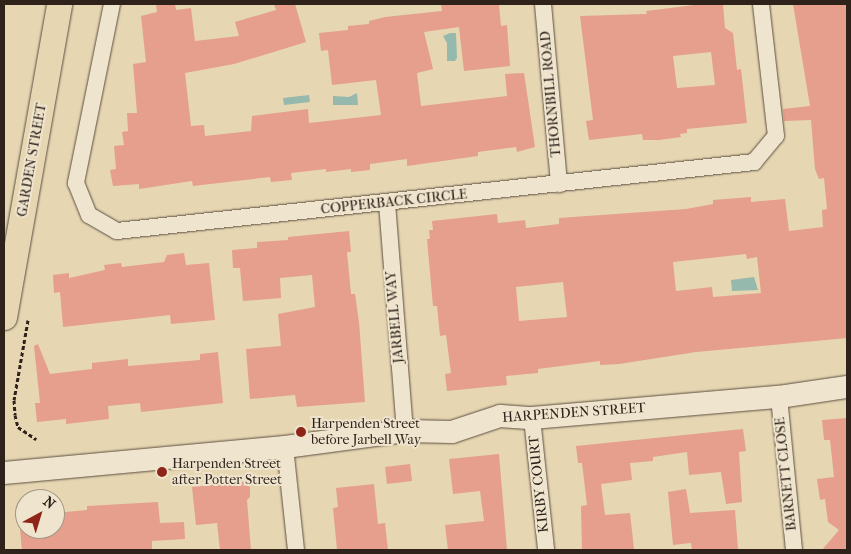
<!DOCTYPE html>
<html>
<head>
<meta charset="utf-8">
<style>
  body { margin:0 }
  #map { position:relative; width:851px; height:554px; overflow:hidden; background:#e6d6b2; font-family:"IM FELL French Canon",serif }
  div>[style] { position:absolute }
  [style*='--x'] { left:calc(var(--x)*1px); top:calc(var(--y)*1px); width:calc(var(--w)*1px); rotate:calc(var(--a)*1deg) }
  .water>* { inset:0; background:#96b9ad }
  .building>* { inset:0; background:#e59f8c }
  .path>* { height:3px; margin-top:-1.5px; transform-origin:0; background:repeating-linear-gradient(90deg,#2f221b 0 4px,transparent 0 6.5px) }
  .roads { filter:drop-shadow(0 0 1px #5d4f41) drop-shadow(0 0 1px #5d4f41) }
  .street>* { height:16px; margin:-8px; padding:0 8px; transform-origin:8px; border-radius:8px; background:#efe4cd }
  .secondary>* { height:22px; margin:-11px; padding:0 11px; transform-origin:11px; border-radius:11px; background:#efe4cd }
  .primary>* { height:25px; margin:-12.5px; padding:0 12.5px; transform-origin:12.5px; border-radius:12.5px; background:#e6d6b2 }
  .dots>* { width:14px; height:14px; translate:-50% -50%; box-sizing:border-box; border:2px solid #efe4cd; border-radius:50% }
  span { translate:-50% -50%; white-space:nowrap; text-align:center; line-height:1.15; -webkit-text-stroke:4px #efe4cd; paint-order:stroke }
  .street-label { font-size:14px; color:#2f221b }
  .poi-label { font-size:14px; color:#2f221b }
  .left { translate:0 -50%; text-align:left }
  .frame { position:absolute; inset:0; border:5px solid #2f221b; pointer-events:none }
  .north { position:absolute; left:15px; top:489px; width:50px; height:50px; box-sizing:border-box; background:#efe4cd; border:1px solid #a29686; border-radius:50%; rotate:39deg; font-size:14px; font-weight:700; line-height:20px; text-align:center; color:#2f221b }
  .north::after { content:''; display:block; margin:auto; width:18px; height:22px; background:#8f2418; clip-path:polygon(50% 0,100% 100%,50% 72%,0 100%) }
</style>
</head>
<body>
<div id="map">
  <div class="water">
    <div style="clip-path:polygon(450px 33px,456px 33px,457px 58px,455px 61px,447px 61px,447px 43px,443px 36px)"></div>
    <div style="clip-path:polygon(357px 93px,358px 105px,333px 105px,333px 96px,349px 97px)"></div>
    <div style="clip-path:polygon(309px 95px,310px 102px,284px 105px,283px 98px)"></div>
    <div style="clip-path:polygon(754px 277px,758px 290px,732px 291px,731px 280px)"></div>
  </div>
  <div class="building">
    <div style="clip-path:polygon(156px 4px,175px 4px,176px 10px,191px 8px,195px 41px,239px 36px,235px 22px,276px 10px,274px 4px,295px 4px,306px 42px,234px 64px,185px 73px,191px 126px,204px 125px,205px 136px,251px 131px,252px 116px,308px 109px,309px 123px,381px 115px,376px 80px,332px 85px,328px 50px,321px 51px,319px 33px,348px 30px,348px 26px,369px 24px,369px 21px,385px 17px,442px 11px,441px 4px,499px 4px,501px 26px,507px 25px,510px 66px,464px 71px,459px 27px,424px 32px,433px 69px,417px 73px,421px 106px,507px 96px,505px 74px,524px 73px,535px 147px,517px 152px,516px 147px,478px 152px,478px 156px,407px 166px,407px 159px,370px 164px,370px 170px,351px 172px,351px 169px,326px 172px,326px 169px,291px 173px,292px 180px,271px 182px,270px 177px,193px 186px,192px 181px,139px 189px,139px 184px,113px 186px,110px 170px,116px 169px,114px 146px,124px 145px,122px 132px,128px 131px,127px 113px,137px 113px,133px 64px,146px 62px,141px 16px,157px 12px)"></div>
    <div style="clip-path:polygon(evenodd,703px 4px,723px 4px,725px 28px,733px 33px,737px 70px,741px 69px,747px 123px,687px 129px,687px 133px,680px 134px,681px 137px,659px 140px,643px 140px,642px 134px,589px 140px,586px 121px,593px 120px,580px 16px,647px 14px,646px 11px,703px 4px,711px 52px,715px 85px,677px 88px,673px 56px,711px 52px)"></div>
    <div style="clip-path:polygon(evenodd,793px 4px,847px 4px,847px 338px,696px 352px,619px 364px,600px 365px,600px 361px,538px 369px,538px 373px,506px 376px,507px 385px,447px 391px,445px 374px,451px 373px,446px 335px,440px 336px,437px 306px,433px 306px,427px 239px,430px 239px,429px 230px,433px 230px,432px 221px,497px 214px,498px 223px,525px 220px,526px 228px,559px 224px,559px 218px,686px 209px,713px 204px,713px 200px,751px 197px,751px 202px,785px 199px,789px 231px,823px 227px,822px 210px,827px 209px,824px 178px,819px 179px,815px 169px,811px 120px,784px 121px,783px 109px,810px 106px,793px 4px,746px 254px,747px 259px,757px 257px,761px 293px,713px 297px,712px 287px,676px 291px,673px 262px,746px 254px,793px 4px,563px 282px,567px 317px,519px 321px,516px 287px,563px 282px)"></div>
    <div style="clip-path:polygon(349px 231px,351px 252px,347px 252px,351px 294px,355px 294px,359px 322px,365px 402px,297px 407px,295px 395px,250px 399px,246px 349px,281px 346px,278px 314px,315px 307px,312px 275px,280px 278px,281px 298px,243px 301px,240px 268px,233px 268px,232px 250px,257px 248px,257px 242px,288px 240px,288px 237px)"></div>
    <div style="clip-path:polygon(184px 253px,186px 265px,209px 263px,215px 320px,171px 324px,170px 315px,63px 327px,60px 292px,54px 293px,53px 275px,69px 273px,69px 278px,105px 270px,104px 265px,121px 263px,122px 267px,164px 262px,167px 255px)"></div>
    <div style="clip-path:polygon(38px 344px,50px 374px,92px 369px,92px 363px,128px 359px,128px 366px,200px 360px,200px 354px,218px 352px,223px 403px,141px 412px,140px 403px,108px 406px,109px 419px,66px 424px,66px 419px,37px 422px,35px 403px,40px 403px,34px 346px)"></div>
    <div style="clip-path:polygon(847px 418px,847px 550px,822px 550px,839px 530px,828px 522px,825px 499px,820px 500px,817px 479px,834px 477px,830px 440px,824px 440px,822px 420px)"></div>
    <div style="clip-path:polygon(743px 429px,746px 451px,739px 452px,742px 502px,726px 504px,721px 472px,689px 475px,687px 452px,653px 457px,653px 461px,630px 463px,632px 480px,601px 484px,605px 515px,630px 513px,634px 549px,582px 550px,581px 506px,587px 505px,582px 463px,578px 463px,576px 446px)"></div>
    <div style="clip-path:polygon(499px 454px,507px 550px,448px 550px,445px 525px,484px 521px,480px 491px,453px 494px,449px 459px)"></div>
    <div style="clip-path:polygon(410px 464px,412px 481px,387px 484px,385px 467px)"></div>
    <div style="clip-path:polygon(243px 482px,250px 487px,250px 497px,247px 500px,251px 550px,220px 550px,217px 523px,196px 525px,192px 487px)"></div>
    <div style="clip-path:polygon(374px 484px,378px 524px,385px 523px,388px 550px,337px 550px,333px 508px,338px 507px,336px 488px)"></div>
    <div style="clip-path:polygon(686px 489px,690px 513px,735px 510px,738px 550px,692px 550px,691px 543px,673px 545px,668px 492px)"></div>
    <div style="clip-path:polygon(158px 502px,160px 523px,184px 522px,185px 539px,152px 541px,152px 549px,22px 550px,20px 529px,55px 529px,55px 513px,87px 510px,87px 506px)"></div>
  </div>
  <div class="path">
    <div style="--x:28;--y:320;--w:81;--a:99.9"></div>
    <div style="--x:14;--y:400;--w:15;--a:86"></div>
    <div style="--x:15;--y:415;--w:12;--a:76"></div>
    <div style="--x:18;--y:427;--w:22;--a:34"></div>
  </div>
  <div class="roads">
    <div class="street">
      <div style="--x:112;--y:4;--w:183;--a:101.4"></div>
      <div style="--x:76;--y:183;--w:35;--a:68"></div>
      <div style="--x:89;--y:215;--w:32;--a:30"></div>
      <div style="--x:117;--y:231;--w:641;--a:-6.18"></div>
      <div style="--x:754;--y:162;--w:34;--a:-50"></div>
      <div style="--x:776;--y:136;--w:133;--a:-96.5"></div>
      <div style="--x:543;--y:4;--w:181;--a:84.9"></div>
      <div style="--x:387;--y:203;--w:229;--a:85.5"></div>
      <div style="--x:779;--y:397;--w:154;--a:84.4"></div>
      <div style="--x:532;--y:418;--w:133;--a:83.9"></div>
      <div style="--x:285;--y:447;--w:104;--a:83.9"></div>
    </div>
    <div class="secondary">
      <div style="--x:4;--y:473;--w:282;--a:-5.3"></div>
      <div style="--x:285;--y:447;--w:121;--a:-7.6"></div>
      <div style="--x:405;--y:431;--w:47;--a:1.2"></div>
      <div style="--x:452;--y:432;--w:51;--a:-18.4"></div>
      <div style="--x:500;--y:416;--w:32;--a:4"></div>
      <div style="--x:532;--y:418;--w:248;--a:-4.9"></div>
      <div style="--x:779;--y:397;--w:69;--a:-8.4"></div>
    </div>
    <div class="primary">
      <div style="--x:4;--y:317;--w:318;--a:-80"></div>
    </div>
  </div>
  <div class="dots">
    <div style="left:301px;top:432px;background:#8f2418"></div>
    <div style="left:162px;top:472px;background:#8f2418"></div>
  </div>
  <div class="street-label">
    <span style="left:551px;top:94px;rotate:-95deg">THORNBILL ROAD</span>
    <span style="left:32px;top:160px;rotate:-80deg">GARDEN STREET</span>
    <span style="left:394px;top:202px;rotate:-6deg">COPPERBACK CIRCLE</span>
    <span style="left:395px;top:317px;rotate:-95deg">JARBELL WAY</span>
    <span style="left:574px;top:413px;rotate:-4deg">HARPENDEN STREET</span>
    <span style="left:786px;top:474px;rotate:-96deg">BARNETT CLOSE</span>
    <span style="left:539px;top:484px;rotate:-96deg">KIRBY COURT</span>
  </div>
  <div class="poi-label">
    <span class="left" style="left:311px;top:432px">Harpenden Street<br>before Jarbell Way</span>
    <span class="left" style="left:172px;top:472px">Harpenden Street<br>after Potter Street</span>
  </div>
  <div class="frame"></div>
  <div class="north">N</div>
</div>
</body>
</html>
